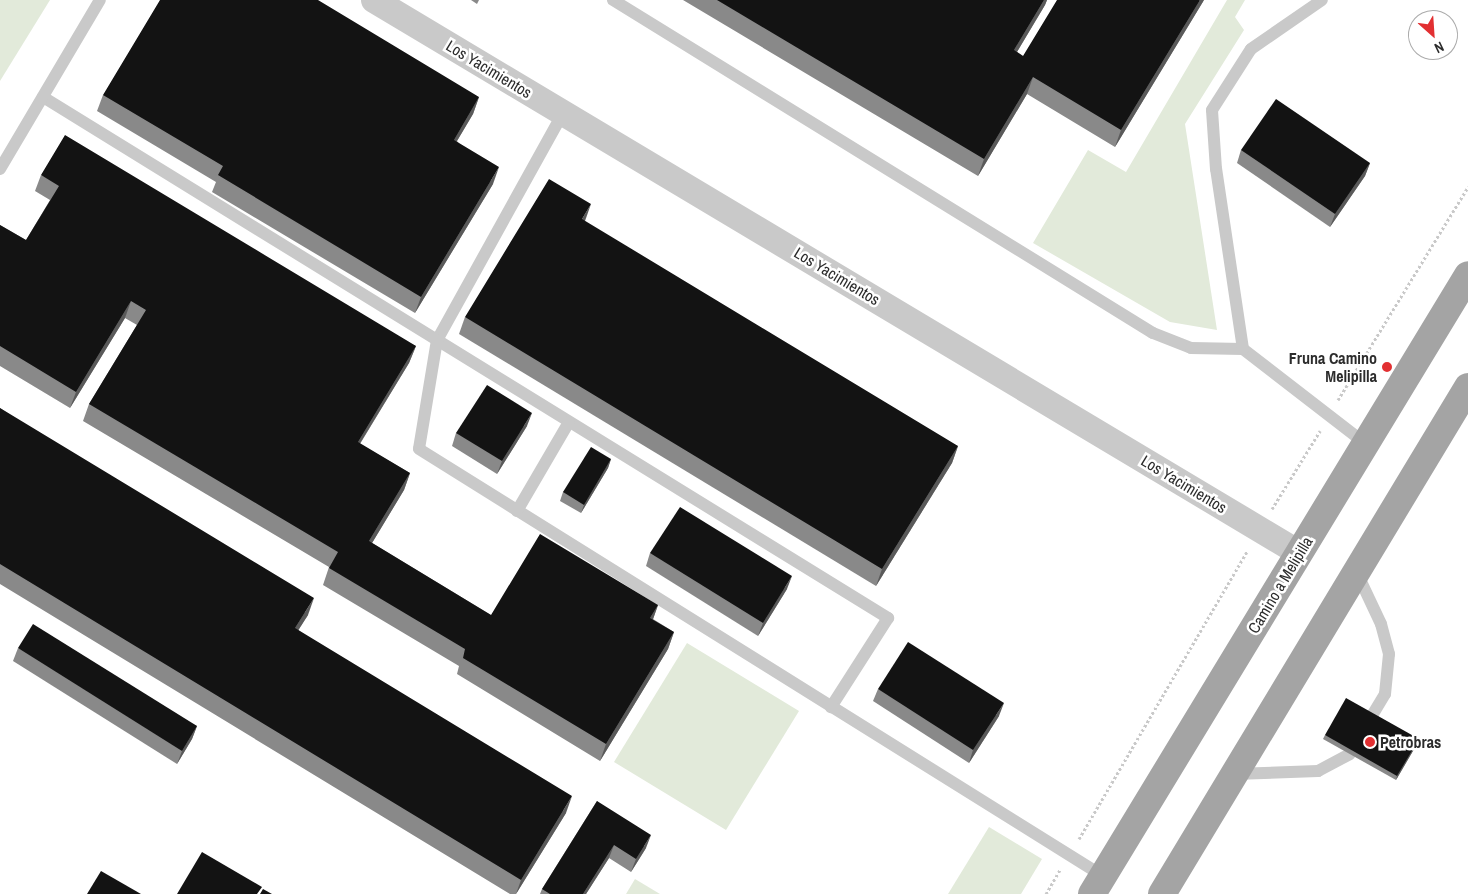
<!DOCTYPE html>
<html>
<head>
<meta charset="utf-8">
<style>
  body { margin:0 }
  #map { position:relative; width:1468px; height:894px; overflow:hidden; background:#fff; font-family:"Archivo Narrow",sans-serif }
  div>[style] { position:absolute }
  [style*='--x'] { left:calc(var(--x)*1px); top:calc(var(--y)*1px); width:calc(var(--w)*1px); rotate:calc(var(--a)*1deg) }
  .green>* { inset:0; background:#e2eada }
  .path>* { height:3px; margin-top:-1.5px; transform-origin:0; background:repeating-linear-gradient(90deg,#c9c9c9 0 2.5px,transparent 0 5px) }
  .lane>* { height:12px; margin:-6px; padding:0 6px; transform-origin:6px; border-radius:6px; background:#c9c9c9 }
  .street>* { height:26px; margin:-13px; padding:0 13px; transform-origin:13px; border-radius:13px; background:#c9c9c9 }
  .primary>* { height:28px; margin:-14px; padding:0 14px; transform-origin:14px; border-radius:14px; background:#a4a4a4 }
  .wall>* { inset:0; background:#898989 }
  .shaded-wall>* { inset:0; background:#5a5a5a }
  .building>* { inset:0; background:#131313 }
  .dots>* { width:14px; height:14px; translate:-50% -50%; box-sizing:border-box; border:2px solid #fff; border-radius:50% }
  span { translate:-50% -50%; white-space:nowrap; text-align:center; line-height:1.15; -webkit-text-stroke:5px #fff; paint-order:stroke }
  .street-label { font-size:16px; color:#2c2c2c }
  .poi-label { font-size:16px; color:#2c2c2c; font-weight:700 }
  .right { translate:-100% -50%; text-align:right }
  .left { translate:0 -50%; text-align:left }
  .north { position:absolute; left:1408px; top:10px; width:50px; height:50px; box-sizing:border-box; background:#fff; border:1px solid #ababab; border-radius:50%; rotate:154deg; font-size:14px; font-weight:700; line-height:20px; text-align:center; color:#2c2c2c }
  .north::after { content:''; display:block; margin:auto; width:18px; height:22px; background:#e23032; clip-path:polygon(50% 0,100% 100%,50% 72%,0 100%) }
</style>
</head>
<body>
<div id="map">
  <div class="green">
    <div style="clip-path:polygon(0 0,50px 0,0 81px)"></div>
    <div style="clip-path:polygon(1227px 0,1245px 0,1235px 17px,1244px 30px,1185px 124px,1217px 330px,1170px 322px,1033px 243px,1088px 150px,1126px 172px)"></div>
    <div style="clip-path:polygon(687px 643px,799px 711px,726px 830px,614px 762px)"></div>
    <div style="clip-path:polygon(989px 827px,1042px 859px,1021px 894px,948px 894px)"></div>
    <div style="clip-path:polygon(635px 879px,660px 894px,626px 894px)"></div>
  </div>
  <div class="path">
    <div style="--x:1338;--y:400;--w:250;--a:-58.6"></div>
    <div style="--x:1272;--y:509;--w:92;--a:-58.4"></div>
    <div style="--x:1079;--y:839;--w:333;--a:-59.7"></div>
    <div style="--x:1046;--y:894;--w:28;--a:-60"></div>
  </div>
  <div class="lane">
    <div style="--x:613;--y:0;--w:634;--a:31.66"></div>
    <div style="--x:1153;--y:333;--w:41;--a:21.5"></div>
    <div style="--x:1191;--y:348;--w:52;--a:1.1"></div>
    <div style="--x:1243;--y:349;--w:155;--a:37.7"></div>
    <div style="--x:43;--y:97;--w:993;--a:31.66"></div>
    <div style="--x:888;--y:618;--w:106;--a:122.6"></div>
    <div style="--x:563;--y:113;--w:260;--a:119"></div>
    <div style="--x:437;--y:340;--w:110;--a:99.4"></div>
    <div style="--x:419;--y:449;--w:806;--a:31.98"></div>
    <div style="--x:0;--y:169;--w:196;--a:-59.4"></div>
    <div style="--x:1243;--y:349;--w:182;--a:-98.5"></div>
    <div style="--x:1216;--y:169;--w:59;--a:-93.9"></div>
    <div style="--x:1212;--y:110;--w:72;--a:-57.4"></div>
    <div style="--x:1251;--y:49;--w:86;--a:-34.6"></div>
    <div style="--x:517;--y:511;--w:103;--a:-59.7"></div>
    <div style="--x:1357;--y:573;--w:56;--a:64.8"></div>
    <div style="--x:1381;--y:624;--w:31;--a:75"></div>
    <div style="--x:1389;--y:654;--w:40;--a:95.7"></div>
    <div style="--x:1385;--y:694;--w:27;--a:121"></div>
    <div style="--x:1233;--y:774;--w:85;--a:-2"></div>
    <div style="--x:1318;--y:771;--w:36;--a:-28"></div>
  </div>
  <div class="street">
    <div style="--x:374;--y:0;--w:1078;--a:30.87"></div>
  </div>
  <div class="primary">
    <div style="--x:1092;--y:894;--w:724;--a:-58.72"></div>
    <div style="--x:1162;--y:894;--w:592;--a:-58.89"></div>
  </div>
  <div class="wall">
    <div style="clip-path:polygon(471px 0,479px 0,477px 4px)"></div>
    <div style="clip-path:polygon(683px 0,1047px 0,1045px 5px,1017px 52px,1023px 56px,1204px 0,1115px 147px,1027px 94px,978px 176px)"></div>
    <div style="clip-path:polygon(103px 95px,479px 97px,473px 114px,457px 141px,493px 184px,415px 313px,212px 192px,216px 182px,97px 111px)"></div>
    <div style="clip-path:polygon(1241px 150px,1370px 163px,1365px 176px,1330px 227px,1237px 163px)"></div>
    <div style="clip-path:polygon(41px 175px,416px 346px,409px 363px,360px 444px,410px 473px,404px 490px,372px 543px,491px 615px,658px 605px,653px 619px,674px 632px,668px 649px,600px 761px,457px 674px,459px 666px,323px 585px,329px 567px,83px 421px,89px 404px,137px 325px,125px 318px,70px 408px,0 366px,0 225px,26px 240px,50px 200px,35px 191px)"></div>
    <div style="clip-path:polygon(465px 317px,958px 446px,952px 463px,876px 586px,459px 334px)"></div>
    <div style="clip-path:polygon(0 408px,308px 615px,298px 630px,566px 813px,516px 894px,510px 894px,0 584px)"></div>
    <div style="clip-path:polygon(527px 426px,497px 474px,452px 446px,456px 433px)"></div>
    <div style="clip-path:polygon(611px 459px,608px 468px,581px 513px,560px 501px,563px 492px)"></div>
    <div style="clip-path:polygon(650px 553px,787px 589px,758px 636px,646px 566px)"></div>
    <div style="clip-path:polygon(18px 648px,197px 726px,192px 739px,177px 764px,13px 661px)"></div>
    <div style="clip-path:polygon(878px 689px,999px 716px,969px 763px,873px 701px)"></div>
    <div style="clip-path:polygon(1325px 735px,1417px 744px,1396px 780px,1323px 739px)"></div>
    <div style="clip-path:polygon(597px 801px,646px 848px,631px 872px,609px 858px,586px 894px,540px 894px,542px 889px)"></div>
  </div>
  <div class="shaded-wall">
    <div style="clip-path:polygon(1044px 0,1047px 0,1045px 5px,1008px 67px,1014px 50px)"></div>
    <div style="clip-path:polygon(1200px 0,1204px 0,1115px 147px,1121px 130px)"></div>
    <div style="clip-path:polygon(1033px 77px,1027px 94px,978px 176px,984px 159px)"></div>
    <div style="clip-path:polygon(479px 97px,473px 114px,448px 156px,454px 140px)"></div>
    <div style="clip-path:polygon(1370px 163px,1365px 176px,1330px 227px,1335px 214px)"></div>
    <div style="clip-path:polygon(499px 167px,493px 184px,415px 313px,421px 297px)"></div>
    <div style="clip-path:polygon(591px 204px,585px 221px,576px 236px,582px 219px)"></div>
    <div style="clip-path:polygon(131px 301px,125px 318px,70px 408px,76px 392px)"></div>
    <div style="clip-path:polygon(416px 346px,409px 363px,351px 458px,358px 442px)"></div>
    <div style="clip-path:polygon(532px 413px,527px 426px,497px 474px,502px 461px)"></div>
    <div style="clip-path:polygon(958px 446px,952px 463px,876px 586px,882px 569px)"></div>
    <div style="clip-path:polygon(611px 459px,608px 468px,581px 513px,584px 505px)"></div>
    <div style="clip-path:polygon(410px 473px,404px 490px,363px 558px,369px 541px)"></div>
    <div style="clip-path:polygon(792px 576px,787px 589px,758px 636px,763px 623px)"></div>
    <div style="clip-path:polygon(314px 598px,308px 615px,289px 645px,295px 628px)"></div>
    <div style="clip-path:polygon(658px 605px,652px 622px,650px 618px)"></div>
    <div style="clip-path:polygon(674px 632px,668px 649px,600px 761px,606px 744px)"></div>
    <div style="clip-path:polygon(1004px 703px,999px 716px,969px 763px,973px 750px)"></div>
    <div style="clip-path:polygon(197px 726px,192px 739px,177px 764px,182px 751px)"></div>
    <div style="clip-path:polygon(1419px 739px,1417px 744px,1396px 780px,1397px 776px)"></div>
    <div style="clip-path:polygon(572px 796px,566px 813px,516px 894px,521px 880px)"></div>
    <div style="clip-path:polygon(651px 835px,646px 848px,631px 872px,636px 859px)"></div>
    <div style="clip-path:polygon(614px 845px,609px 858px,586px 894px,583px 894px)"></div>
  </div>
  <div class="building">
    <div style="clip-path:polygon(160px 0,318px 0,479px 97px,454px 140px,499px 167px,421px 297px,218px 175px,223px 166px,103px 95px)"></div>
    <div style="clip-path:polygon(717px 0,1044px 0,1014px 50px,1023px 56px,1057px 0,1200px 0,1121px 130px,1033px 77px,984px 159px)"></div>
    <div style="clip-path:polygon(1276px 99px,1370px 163px,1335px 214px,1241px 150px)"></div>
    <div style="clip-path:polygon(65px 135px,416px 346px,358px 442px,410px 473px,369px 541px,491px 615px,540px 534px,658px 605px,650px 618px,674px 632px,606px 744px,463px 658px,465px 649px,329px 568px,338px 552px,89px 404px,146px 310px,131px 301px,76px 392px,0 346px,0 225px,26px 240px,59px 186px,41px 175px)"></div>
    <div style="clip-path:polygon(549px 179px,591px 204px,582px 219px,958px 446px,882px 569px,465px 317px)"></div>
    <div style="clip-path:polygon(487px 385px,532px 413px,502px 461px,456px 433px)"></div>
    <div style="clip-path:polygon(0 408px,314px 598px,295px 628px,572px 796px,521px 880px,0 564px)"></div>
    <div style="clip-path:polygon(591px 447px,611px 459px,584px 505px,563px 492px)"></div>
    <div style="clip-path:polygon(680px 507px,792px 576px,763px 623px,650px 553px)"></div>
    <div style="clip-path:polygon(33px 624px,197px 726px,182px 751px,18px 648px)"></div>
    <div style="clip-path:polygon(908px 642px,1004px 703px,973px 750px,878px 689px)"></div>
    <div style="clip-path:polygon(1346px 698px,1419px 739px,1397px 776px,1325px 735px)"></div>
    <div style="clip-path:polygon(597px 801px,651px 835px,636px 859px,614px 845px,583px 894px,550px 894px,542px 889px)"></div>
    <div style="clip-path:polygon(202px 852px,262px 887px,257px 894px,177px 894px)"></div>
    <div style="clip-path:polygon(101px 871px,141px 894px,87px 894px)"></div>
    <div style="clip-path:polygon(263px 889px,272px 894px,260px 894px)"></div>
  </div>
  <div class="dots">
    <div style="left:1387px;top:367px;background:#e23032"></div>
    <div style="left:1370px;top:742px;background:#e23032"></div>
  </div>
  <div class="street-label">
    <span style="left:489px;top:69px;rotate:31deg">Los Yacimientos</span>
    <span style="left:837px;top:276px;rotate:31deg">Los Yacimientos</span>
    <span style="left:1184px;top:484px;rotate:31deg">Los Yacimientos</span>
    <span style="left:1280px;top:585px;rotate:-59deg">Camino a Melipilla</span>
  </div>
  <div class="poi-label">
    <span class="right" style="left:1377px;top:367px">Fruna Camino<br>Melipilla</span>
    <span class="left" style="left:1380px;top:742px">Petrobras</span>
  </div>
  <div class="north">N</div>
</div>
</body>
</html>
